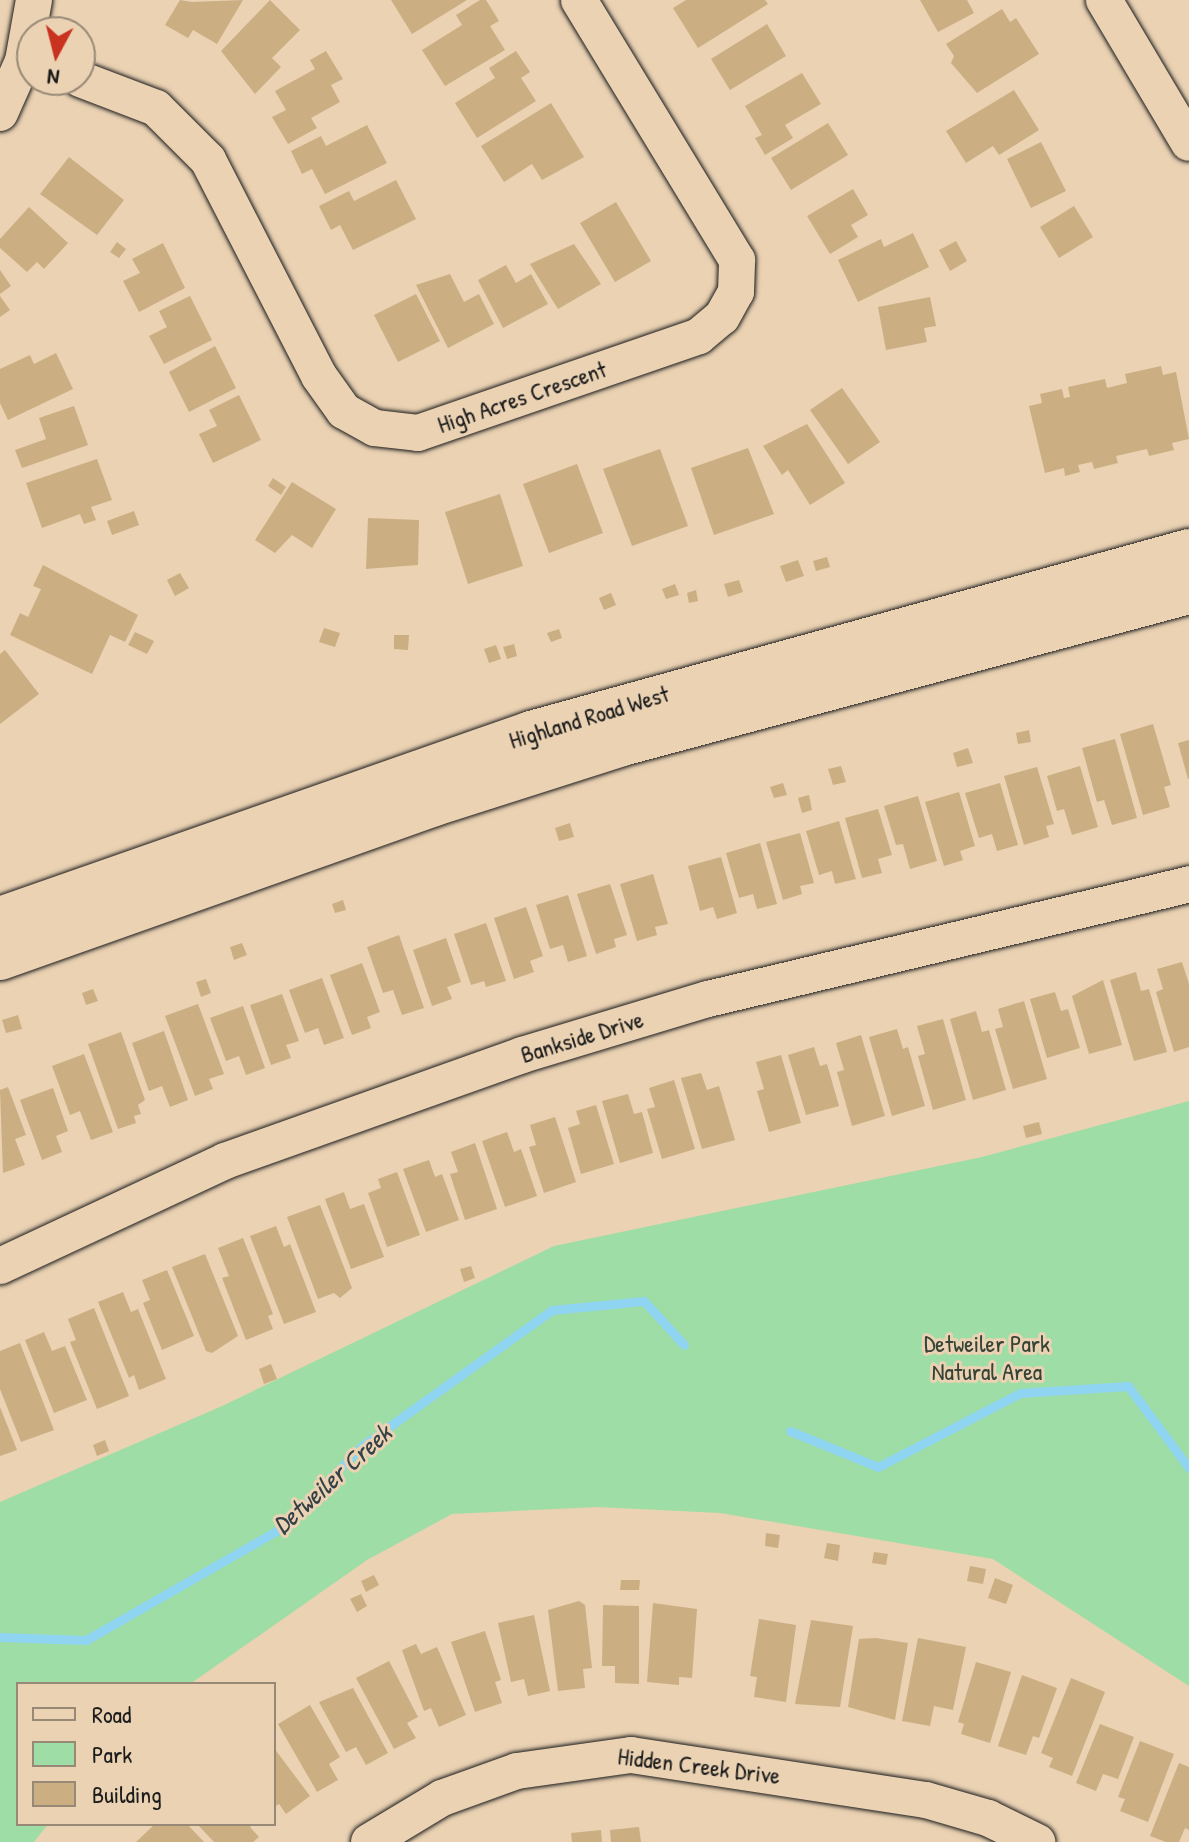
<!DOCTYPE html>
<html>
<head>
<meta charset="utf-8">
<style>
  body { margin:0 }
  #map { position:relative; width:1189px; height:1842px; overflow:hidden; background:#ead2b3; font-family:"Patrick Hand",sans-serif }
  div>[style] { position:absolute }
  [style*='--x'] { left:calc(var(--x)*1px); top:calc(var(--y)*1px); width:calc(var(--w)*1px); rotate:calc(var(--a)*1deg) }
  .green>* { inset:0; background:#9edda5 }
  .stream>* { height:9px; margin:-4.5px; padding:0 4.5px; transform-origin:4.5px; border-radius:4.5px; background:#8fd4f1 }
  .building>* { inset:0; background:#cbaf83 }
  .roads { filter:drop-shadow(0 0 2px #1c1c1c) drop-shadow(0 0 2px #1c1c1c) }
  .street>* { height:36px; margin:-18px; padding:0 18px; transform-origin:18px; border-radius:18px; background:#ead2b3 }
  .secondary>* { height:44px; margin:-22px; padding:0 22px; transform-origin:22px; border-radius:22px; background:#ead2b3 }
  span { translate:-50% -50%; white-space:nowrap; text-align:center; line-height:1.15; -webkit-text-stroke:6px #ead2b3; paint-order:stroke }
  .street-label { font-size:24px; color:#1c1c1c }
  .park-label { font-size:24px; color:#364337 }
  .water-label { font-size:26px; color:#334147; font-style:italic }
  .legend { position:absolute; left:16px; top:1682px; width:260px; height:144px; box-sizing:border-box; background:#ead2b3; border:2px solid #988977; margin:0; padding:10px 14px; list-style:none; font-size:24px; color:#1c1c1c }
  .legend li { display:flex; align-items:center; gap:16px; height:40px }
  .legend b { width:40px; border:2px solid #988977 }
  .north { position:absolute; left:16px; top:16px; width:80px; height:80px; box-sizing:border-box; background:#ead2b3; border:2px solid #988977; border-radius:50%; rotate:187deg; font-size:22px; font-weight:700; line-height:32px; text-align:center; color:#1c1c1c }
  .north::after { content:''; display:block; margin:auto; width:28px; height:36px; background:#c8321e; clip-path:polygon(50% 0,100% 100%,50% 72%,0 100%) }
</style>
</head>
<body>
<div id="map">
  <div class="green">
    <div style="clip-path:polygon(1189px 1101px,1189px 1686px,993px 1559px,720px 1513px,597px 1507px,452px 1514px,367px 1560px,190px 1684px,18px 1684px,18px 1824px,48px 1824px,34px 1842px,0 1842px,0 1502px,220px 1407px,554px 1246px,982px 1157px)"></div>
  </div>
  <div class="stream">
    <div style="--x:790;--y:1431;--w:95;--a:22.2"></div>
    <div style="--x:878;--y:1467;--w:160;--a:-27.5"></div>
    <div style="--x:1020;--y:1393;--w:108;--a:-3.7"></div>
    <div style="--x:1128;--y:1386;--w:102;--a:53.4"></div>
    <div style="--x:0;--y:1637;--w:86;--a:2"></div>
    <div style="--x:86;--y:1640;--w:224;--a:-29.8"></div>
    <div style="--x:280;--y:1529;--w:117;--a:-45.3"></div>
    <div style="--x:362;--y:1446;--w:234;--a:-35.6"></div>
    <div style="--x:552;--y:1310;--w:92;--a:-5.6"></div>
    <div style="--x:644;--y:1301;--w:59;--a:47.7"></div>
  </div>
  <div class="building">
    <div style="clip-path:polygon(180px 0,192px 2px,243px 0,217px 44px,193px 30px,188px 38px,165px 25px)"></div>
    <div style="clip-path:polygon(270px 0,300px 30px,272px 58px,281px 67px,255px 94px,221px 51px)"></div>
    <div style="clip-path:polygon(391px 0,467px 0,412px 34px)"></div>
    <div style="clip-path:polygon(480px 0,486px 0,499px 21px,490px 26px,505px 50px,445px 86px,422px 50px,462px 25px,456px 15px)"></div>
    <div style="clip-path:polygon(686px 0,765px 0,768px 4px,698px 48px,673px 8px)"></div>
    <div style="clip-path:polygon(920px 0,967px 0,974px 13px,938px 32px)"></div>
    <div style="clip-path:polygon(1002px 9px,1010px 22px,1016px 18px,1039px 54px,977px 93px,951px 63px,954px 56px,946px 44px)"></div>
    <div style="clip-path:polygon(767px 24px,786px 56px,730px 90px,711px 59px)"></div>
    <div style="clip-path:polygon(326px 51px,343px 79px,331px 85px,340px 102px,311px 118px,317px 128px,288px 144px,272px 117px,286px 110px,275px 91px,315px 69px,310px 60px)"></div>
    <div style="clip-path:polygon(516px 51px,530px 72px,521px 78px,536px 101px,477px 138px,455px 103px,495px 78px,489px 68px)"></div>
    <div style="clip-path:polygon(802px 73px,821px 104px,785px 125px,793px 138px,765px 155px,755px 138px,762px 135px,745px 106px)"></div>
    <div style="clip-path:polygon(1014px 90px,1039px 130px,999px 155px,993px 146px,966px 163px,946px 131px)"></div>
    <div style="clip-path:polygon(551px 103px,584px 157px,542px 180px,532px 164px,504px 182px,481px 146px)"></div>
    <div style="clip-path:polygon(828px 123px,848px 155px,791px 190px,771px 158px)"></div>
    <div style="clip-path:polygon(367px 125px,387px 163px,325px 194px,312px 169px,302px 174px,291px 151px,321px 136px,326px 146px)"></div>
    <div style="clip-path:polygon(1041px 142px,1066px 191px,1031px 208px,1007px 159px)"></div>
    <div style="clip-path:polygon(69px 157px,124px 200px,97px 235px,40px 194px)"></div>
    <div style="clip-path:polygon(396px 180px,416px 219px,353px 250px,340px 225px,331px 230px,319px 206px,349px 191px,354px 201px)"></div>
    <div style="clip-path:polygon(853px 189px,868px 215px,851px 225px,858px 237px,830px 254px,807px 216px)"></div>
    <div style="clip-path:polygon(616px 202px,651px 261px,615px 282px,580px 223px)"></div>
    <div style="clip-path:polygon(1074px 206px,1093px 237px,1059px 258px,1040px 227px)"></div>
    <div style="clip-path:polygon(29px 207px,68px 243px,44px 269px,37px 262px,27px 272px,0 248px,0 239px)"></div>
    <div style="clip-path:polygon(913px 233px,929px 267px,858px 302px,838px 260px,881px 239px,884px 247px)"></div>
    <div style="clip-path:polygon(956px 241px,967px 261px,950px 271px,939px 250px)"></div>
    <div style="clip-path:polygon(117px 242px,126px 249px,119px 258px,110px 252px)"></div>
    <div style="clip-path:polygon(163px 243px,185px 288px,139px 312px,123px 281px,140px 273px,132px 259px)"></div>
    <div style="clip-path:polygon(574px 244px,601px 284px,558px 309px,530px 264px)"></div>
    <div style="clip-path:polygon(506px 265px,516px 283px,531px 274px,548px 304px,503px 328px,478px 280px)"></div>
    <div style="clip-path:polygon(0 270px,11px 286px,0 294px)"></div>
    <div style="clip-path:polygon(450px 274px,464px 302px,479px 294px,494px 324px,448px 348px,416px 285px)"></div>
    <div style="clip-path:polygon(416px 294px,440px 341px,398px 362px,374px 315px)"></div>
    <div style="clip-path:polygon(0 296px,10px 310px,0 317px)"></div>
    <div style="clip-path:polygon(190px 296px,212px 340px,164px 364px,149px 336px,167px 327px,159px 311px)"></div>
    <div style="clip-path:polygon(930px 297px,936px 326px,924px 328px,927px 342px,886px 350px,878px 307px)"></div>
    <div style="clip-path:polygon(215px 346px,236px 388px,189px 412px,169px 372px)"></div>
    <div style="clip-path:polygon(56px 353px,73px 389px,8px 420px,0 403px,0 369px,30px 355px,34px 364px)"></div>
    <div style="clip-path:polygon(1161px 366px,1163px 375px,1176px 372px,1189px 439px,1172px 443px,1174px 450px,1149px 456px,1147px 449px,1116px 456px,1118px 463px,1094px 469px,1092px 462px,1078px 465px,1080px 472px,1065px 476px,1064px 468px,1045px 473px,1029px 406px,1042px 403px,1040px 394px,1062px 389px,1064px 398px,1070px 397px,1068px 387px,1105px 379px,1107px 388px,1127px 383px,1125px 374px)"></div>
    <div style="clip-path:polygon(842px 388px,880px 442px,848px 464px,810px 410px)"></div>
    <div style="clip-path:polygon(239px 395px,261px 440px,213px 463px,199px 434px,217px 426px,209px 410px)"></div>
    <div style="clip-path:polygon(74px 406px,88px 445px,22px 468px,15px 450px,46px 439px,39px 418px)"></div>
    <div style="clip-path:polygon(807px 424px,845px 483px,810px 505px,788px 470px,782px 475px,763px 446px)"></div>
    <div style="clip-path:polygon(748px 448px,774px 514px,714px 535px,691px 468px)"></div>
    <div style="clip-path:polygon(660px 449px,688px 526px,632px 546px,603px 469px)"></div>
    <div style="clip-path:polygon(97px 459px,112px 500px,91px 507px,96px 520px,84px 524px,80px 514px,42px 528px,26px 483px)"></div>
    <div style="clip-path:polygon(577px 464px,603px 533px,549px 553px,523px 484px)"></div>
    <div style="clip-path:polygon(273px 478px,286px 487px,281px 495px,268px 486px)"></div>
    <div style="clip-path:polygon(292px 482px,336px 509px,312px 548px,292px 535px,275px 553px,255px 540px)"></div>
    <div style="clip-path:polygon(500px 494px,523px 566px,468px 584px,445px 512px)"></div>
    <div style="clip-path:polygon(134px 511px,139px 525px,112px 535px,107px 521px)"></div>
    <div style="clip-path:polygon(368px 518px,419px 520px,418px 565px,366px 569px)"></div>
    <div style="clip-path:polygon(827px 557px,830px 567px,816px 571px,813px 561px)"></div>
    <div style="clip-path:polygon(798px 560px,804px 576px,786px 582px,780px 566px)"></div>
    <div style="clip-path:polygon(43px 565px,138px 615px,125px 642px,110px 635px,92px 674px,10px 635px,20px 613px,28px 617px,41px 589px,33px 586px)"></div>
    <div style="clip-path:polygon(180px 573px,189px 588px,175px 596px,167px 580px)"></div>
    <div style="clip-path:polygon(739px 580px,743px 592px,728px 597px,724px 584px)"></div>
    <div style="clip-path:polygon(675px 584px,679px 595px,666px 599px,662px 589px)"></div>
    <div style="clip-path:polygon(696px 590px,698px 601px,689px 603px,687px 593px)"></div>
    <div style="clip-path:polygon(611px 593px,616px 605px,604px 610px,599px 598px)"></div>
    <div style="clip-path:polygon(324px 628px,340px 633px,335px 647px,319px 642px)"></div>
    <div style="clip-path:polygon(559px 629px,562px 638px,551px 642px,547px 633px)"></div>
    <div style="clip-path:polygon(135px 632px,154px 641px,147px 654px,128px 645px)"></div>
    <div style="clip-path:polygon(394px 635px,409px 635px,408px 650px,394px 649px)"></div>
    <div style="clip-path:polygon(514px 644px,517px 656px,507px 659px,503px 647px)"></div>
    <div style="clip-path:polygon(496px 645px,501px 659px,489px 663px,484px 649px)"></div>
    <div style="clip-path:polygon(5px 650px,39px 694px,0 724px,0 654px)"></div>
    <div style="clip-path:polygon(1153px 724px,1171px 785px,1164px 787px,1170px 807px,1143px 815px,1120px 734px)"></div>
    <div style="clip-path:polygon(1029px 730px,1031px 742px,1018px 744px,1016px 733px)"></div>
    <div style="clip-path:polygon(1115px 739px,1137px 818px,1112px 825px,1104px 800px,1097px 802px,1082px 748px)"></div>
    <div style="clip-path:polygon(1189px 740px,1189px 779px,1188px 779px,1178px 743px)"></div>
    <div style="clip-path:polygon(968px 748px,973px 763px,957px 767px,953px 753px)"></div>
    <div style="clip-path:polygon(841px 766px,846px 782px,833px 785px,828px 769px)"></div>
    <div style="clip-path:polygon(1080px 766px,1098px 827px,1072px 835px,1064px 809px,1057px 811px,1047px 776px)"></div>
    <div style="clip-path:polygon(1037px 767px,1054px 824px,1046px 826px,1049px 837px,1024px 845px,1004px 776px)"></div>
    <div style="clip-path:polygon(783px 783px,787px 795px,774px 798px,770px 787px)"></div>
    <div style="clip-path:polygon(1000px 783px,1018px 845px,997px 851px,992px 834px,979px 838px,965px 793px)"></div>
    <div style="clip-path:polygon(959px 792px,975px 846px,960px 851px,963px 860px,944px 866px,925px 802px)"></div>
    <div style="clip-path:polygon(809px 795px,812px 810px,802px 813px,798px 798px)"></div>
    <div style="clip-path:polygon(918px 796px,937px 861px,910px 869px,903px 844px,896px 845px,884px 806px)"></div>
    <div style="clip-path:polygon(878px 809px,892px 855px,878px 859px,882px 873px,862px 878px,845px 818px)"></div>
    <div style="clip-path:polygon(839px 821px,856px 879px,835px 884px,832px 871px,819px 875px,806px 831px)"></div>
    <div style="clip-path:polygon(570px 823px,574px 837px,559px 841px,555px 828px)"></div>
    <div style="clip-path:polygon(800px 833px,814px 883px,800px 886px,802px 894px,783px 900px,766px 842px)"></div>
    <div style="clip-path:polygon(760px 843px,777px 904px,757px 909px,753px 894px,739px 898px,726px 853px)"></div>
    <div style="clip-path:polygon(721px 857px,737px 913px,717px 919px,713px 907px,700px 911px,688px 866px)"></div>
    <div style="clip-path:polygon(653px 874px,668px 924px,655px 927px,657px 935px,637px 941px,620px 884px)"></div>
    <div style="clip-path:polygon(610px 884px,627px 935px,614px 939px,616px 947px,596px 954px,577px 894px)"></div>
    <div style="clip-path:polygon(568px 895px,587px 956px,568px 962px,563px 945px,550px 949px,536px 905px)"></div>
    <div style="clip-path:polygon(343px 900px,346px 910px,335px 913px,332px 904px)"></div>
    <div style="clip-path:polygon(526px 907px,543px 956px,530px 961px,534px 972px,514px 979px,494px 918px)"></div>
    <div style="clip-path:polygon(486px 923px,506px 981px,486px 987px,484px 981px,471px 985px,454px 934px)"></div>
    <div style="clip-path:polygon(399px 935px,424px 1008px,402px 1015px,393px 990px,383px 993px,367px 947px)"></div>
    <div style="clip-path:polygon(446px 938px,461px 982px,447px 987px,452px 999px,432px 1006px,413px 950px)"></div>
    <div style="clip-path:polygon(242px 943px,247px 955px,234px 960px,230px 947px)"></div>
    <div style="clip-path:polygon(1182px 962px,1189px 984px,1189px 1047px,1174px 1052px,1156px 992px,1163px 989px,1157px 969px)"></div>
    <div style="clip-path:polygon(362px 963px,380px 1012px,367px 1017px,371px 1028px,352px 1035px,330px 975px)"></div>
    <div style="clip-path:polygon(1136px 972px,1141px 991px,1149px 989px,1167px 1052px,1134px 1061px,1110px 980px)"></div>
    <div style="clip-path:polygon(322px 978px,344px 1038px,324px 1045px,318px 1028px,305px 1033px,289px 990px)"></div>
    <div style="clip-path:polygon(206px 979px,211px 993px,201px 997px,196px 982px)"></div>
    <div style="clip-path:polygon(1103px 980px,1122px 1045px,1089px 1054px,1072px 996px)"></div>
    <div style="clip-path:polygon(93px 989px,98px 1001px,86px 1005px,82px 993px)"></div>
    <div style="clip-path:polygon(1055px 992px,1061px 1011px,1068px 1009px,1080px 1048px,1047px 1058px,1030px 999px)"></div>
    <div style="clip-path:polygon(282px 994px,299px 1041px,286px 1045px,291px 1058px,271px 1065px,250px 1005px)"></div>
    <div style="clip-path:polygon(1024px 1001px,1047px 1079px,1013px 1089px,995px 1029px,1003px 1027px,998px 1009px)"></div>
    <div style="clip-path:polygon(198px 1004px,224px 1074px,209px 1079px,213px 1089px,195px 1096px,165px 1016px)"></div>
    <div style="clip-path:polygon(243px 1006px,265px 1068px,246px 1075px,239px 1056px,226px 1061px,210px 1018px)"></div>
    <div style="clip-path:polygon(976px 1011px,982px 1032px,989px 1030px,1006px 1090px,973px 1100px,950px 1019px)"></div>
    <div style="clip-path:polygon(18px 1015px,22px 1029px,6px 1033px,2px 1020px)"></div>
    <div style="clip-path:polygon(943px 1019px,966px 1100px,933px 1110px,918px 1056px,925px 1054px,917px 1026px)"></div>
    <div style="clip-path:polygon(897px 1029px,903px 1049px,908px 1047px,925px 1106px,892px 1116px,869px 1037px)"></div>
    <div style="clip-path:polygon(164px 1031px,188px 1100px,170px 1107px,162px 1086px,149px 1091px,132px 1043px)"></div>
    <div style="clip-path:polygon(121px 1032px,145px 1100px,138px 1105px,141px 1114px,134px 1116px,136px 1123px,118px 1129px,88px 1044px)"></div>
    <div style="clip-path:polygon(861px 1035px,885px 1116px,852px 1126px,837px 1072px,844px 1070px,836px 1043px)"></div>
    <div style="clip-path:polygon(814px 1047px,820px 1066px,827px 1064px,839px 1106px,806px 1115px,788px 1055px)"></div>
    <div style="clip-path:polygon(84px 1054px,113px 1132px,91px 1140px,80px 1111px,70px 1115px,52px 1066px)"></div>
    <div style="clip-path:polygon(781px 1055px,801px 1123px,769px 1132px,757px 1091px,764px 1089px,756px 1062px)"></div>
    <div style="clip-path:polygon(701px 1073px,707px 1090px,719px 1086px,735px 1140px,702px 1149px,681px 1078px)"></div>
    <div style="clip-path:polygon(674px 1080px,695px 1149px,662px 1159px,647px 1109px,655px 1107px,649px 1088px)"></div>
    <div style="clip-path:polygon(8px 1087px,26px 1135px,15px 1139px,25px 1165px,3px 1173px,0 1090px)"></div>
    <div style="clip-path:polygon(53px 1088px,68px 1131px,56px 1136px,62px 1152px,42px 1160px,20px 1100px)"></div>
    <div style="clip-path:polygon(628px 1094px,634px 1114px,642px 1112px,653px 1153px,620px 1163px,602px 1101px)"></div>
    <div style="clip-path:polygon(596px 1105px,614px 1164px,581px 1174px,568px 1128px,580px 1124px,576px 1111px)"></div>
    <div style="clip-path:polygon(555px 1117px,576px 1182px,544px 1193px,529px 1147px,536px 1145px,530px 1125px)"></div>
    <div style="clip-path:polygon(1039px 1122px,1042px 1134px,1026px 1138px,1023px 1126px)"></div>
    <div style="clip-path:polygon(507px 1132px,514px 1152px,521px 1149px,537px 1196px,505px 1207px,482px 1141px)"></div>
    <div style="clip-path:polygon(475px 1143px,497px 1209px,465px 1220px,450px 1174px,458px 1172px,451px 1152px)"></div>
    <div style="clip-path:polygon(429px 1160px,435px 1177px,442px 1174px,459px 1220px,426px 1232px,403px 1169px)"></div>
    <div style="clip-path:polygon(397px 1172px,420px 1235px,387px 1247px,368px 1193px,381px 1188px,378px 1179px)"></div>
    <div style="clip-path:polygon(344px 1192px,350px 1209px,364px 1204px,384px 1257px,351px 1269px,325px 1199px)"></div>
    <div style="clip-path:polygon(320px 1205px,352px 1288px,340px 1298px,334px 1293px,318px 1299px,287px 1217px)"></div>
    <div style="clip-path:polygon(276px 1226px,284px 1247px,290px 1244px,316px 1312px,284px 1324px,250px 1236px)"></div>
    <div style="clip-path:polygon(243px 1238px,273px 1314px,268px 1316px,273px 1329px,246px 1340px,222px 1278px,229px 1276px,218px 1248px)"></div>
    <div style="clip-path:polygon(205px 1254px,238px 1336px,212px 1353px,206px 1351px,172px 1267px)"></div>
    <div style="clip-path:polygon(471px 1266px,475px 1278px,464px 1282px,460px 1269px)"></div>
    <div style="clip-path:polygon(167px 1270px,194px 1336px,162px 1350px,143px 1303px,150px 1300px,142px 1280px)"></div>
    <div style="clip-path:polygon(123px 1292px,131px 1312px,138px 1309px,166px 1379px,139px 1390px,134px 1375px,129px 1378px,98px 1302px)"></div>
    <div style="clip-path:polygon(94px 1308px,129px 1396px,97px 1409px,70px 1342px,76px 1340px,68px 1319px)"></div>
    <div style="clip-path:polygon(44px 1332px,52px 1351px,65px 1346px,87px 1400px,54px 1413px,25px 1340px)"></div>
    <div style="clip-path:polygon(20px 1343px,54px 1430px,21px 1442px,0 1389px,0 1351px)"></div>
    <div style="clip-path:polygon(271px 1364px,277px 1379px,264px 1384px,259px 1369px)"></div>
    <div style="clip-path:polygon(0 1407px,17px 1450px,0 1456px)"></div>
    <div style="clip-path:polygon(105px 1440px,109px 1451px,97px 1456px,93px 1445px)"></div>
    <div style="clip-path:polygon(766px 1533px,780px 1535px,778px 1548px,765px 1546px)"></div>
    <div style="clip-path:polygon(827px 1543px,840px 1545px,838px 1561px,824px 1558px)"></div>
    <div style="clip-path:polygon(874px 1552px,888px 1554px,886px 1565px,872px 1563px)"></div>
    <div style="clip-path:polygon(970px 1566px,986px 1569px,983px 1584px,967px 1581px)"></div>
    <div style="clip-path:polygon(374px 1575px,379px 1585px,366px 1592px,361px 1581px)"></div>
    <div style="clip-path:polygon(995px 1578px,1013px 1585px,1006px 1604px,988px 1598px)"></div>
    <div style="clip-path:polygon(621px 1580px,640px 1580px,639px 1590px,620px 1590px)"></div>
    <div style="clip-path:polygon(361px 1594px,367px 1606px,357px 1612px,350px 1599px)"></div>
    <div style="clip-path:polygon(579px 1601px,585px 1605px,592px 1668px,583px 1669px,585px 1688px,558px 1691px,548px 1610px)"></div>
    <div style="clip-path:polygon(653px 1603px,697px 1609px,692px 1678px,679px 1677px,679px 1685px,647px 1682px)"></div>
    <div style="clip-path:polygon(603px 1605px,639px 1606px,639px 1684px,615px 1683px,615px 1666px,602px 1666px)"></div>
    <div style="clip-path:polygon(534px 1615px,550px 1691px,528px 1696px,524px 1679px,511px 1682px,498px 1623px)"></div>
    <div style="clip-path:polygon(759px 1619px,796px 1625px,786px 1702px,754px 1697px,757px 1677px,750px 1676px)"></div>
    <div style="clip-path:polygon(811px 1620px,853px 1626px,840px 1707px,795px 1704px)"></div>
    <div style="clip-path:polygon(485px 1631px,501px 1680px,495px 1682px,502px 1703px,475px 1712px,451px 1642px)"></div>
    <div style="clip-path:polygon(876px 1638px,908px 1643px,895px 1720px,848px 1707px,859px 1639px)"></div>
    <div style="clip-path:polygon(918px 1638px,966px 1647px,953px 1710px,934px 1706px,930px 1726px,902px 1721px)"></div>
    <div style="clip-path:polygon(416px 1644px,421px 1654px,437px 1647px,466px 1715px,439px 1727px,431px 1708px,424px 1711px,402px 1650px)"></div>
    <div style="clip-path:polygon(389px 1661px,418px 1717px,407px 1723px,416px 1738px,394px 1749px,356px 1678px)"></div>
    <div style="clip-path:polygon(976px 1662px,1011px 1672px,990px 1743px,961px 1734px,964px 1724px,958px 1722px)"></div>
    <div style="clip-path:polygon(1022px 1675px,1057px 1688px,1039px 1738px,1033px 1736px,1026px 1755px,998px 1746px)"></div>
    <div style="clip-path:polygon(1071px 1678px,1105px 1692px,1072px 1776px,1049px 1767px,1053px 1758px,1041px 1753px)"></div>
    <div style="clip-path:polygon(353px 1688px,388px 1753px,366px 1765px,356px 1747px,346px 1752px,319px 1702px)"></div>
    <div style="clip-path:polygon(310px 1705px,340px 1757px,329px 1764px,338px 1780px,317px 1792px,278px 1724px)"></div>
    <div style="clip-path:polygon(1100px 1724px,1134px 1737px,1118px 1779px,1103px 1774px,1096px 1791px,1076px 1783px)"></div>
    <div style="clip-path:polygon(1140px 1741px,1174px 1754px,1148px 1822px,1120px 1811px,1125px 1799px,1118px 1797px)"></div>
    <div style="clip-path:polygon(274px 1748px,310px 1796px,286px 1814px,279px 1804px,274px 1807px)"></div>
    <div style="clip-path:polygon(1179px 1763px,1189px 1767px,1189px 1830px,1185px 1828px,1179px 1842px,1166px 1842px,1150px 1836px)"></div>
    <div style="clip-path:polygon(155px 1824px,187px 1824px,204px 1842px,136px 1842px)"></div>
    <div style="clip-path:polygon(197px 1824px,254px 1824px,250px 1827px,259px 1837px,253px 1842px,214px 1842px)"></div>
    <div style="clip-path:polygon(639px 1827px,641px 1842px,611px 1842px,610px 1830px)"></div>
    <div style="clip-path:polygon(601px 1830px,602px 1842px,572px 1842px,571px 1833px)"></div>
  </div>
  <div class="roads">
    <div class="street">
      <div style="--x:1104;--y:0;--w:166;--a:59.3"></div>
      <div style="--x:80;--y:79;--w:81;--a:20.9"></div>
      <div style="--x:156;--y:108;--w:74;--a:45"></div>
      <div style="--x:208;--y:160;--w:243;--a:62.8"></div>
      <div style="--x:319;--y:376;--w:43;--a:54.5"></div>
      <div style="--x:344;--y:411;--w:35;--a:29"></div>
      <div style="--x:375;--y:428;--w:43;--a:6.6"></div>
      <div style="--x:418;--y:433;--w:297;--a:-19"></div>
      <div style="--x:699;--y:336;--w:30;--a:-40"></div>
      <div style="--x:722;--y:317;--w:29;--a:-61"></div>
      <div style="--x:736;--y:292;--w:32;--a:-88"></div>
      <div style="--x:737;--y:260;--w:304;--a:-121.3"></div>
      <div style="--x:0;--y:113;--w:57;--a:-66.1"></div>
      <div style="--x:23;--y:61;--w:62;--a:-79.8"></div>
      <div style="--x:0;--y:1266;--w:248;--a:-25"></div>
      <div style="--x:225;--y:1161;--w:315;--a:-19.6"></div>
      <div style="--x:522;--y:1055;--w:194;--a:-16.8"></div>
      <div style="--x:708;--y:999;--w:495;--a:-13.4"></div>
      <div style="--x:369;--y:1842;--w:85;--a:-31.1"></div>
      <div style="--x:442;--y:1798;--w:80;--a:-19.8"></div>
      <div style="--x:517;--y:1771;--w:115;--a:-8"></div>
      <div style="--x:631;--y:1755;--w:298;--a:8.7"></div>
      <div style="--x:926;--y:1800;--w:65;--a:16.2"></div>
      <div style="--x:988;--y:1818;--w:55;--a:26.1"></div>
    </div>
    <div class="secondary">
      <div style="--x:0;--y:919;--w:563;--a:-19.3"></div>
      <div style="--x:531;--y:733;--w:683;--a:-15.46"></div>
      <div style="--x:0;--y:958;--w:461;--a:-19.5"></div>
      <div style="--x:434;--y:804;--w:197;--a:-17.7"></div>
      <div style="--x:622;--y:744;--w:587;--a:-15.01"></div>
    </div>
  </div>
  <div class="street-label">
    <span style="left:522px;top:397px;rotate:-19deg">High Acres Crescent</span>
    <span style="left:589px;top:717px;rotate:-17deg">Highland Road West</span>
    <span style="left:582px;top:1037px;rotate:-17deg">Bankside Drive</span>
    <span style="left:699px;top:1766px;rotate:7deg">Hidden Creek Drive</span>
  </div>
  <div class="park-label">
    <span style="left:987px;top:1358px">Detweiler Park<br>Natural Area</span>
  </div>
  <div class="water-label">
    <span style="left:332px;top:1479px;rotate:-42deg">Detweiler Creek</span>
  </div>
  <ul class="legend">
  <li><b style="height:10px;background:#ead2b3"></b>Road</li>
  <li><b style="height:22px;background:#9edda5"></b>Park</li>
  <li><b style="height:22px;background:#cbaf83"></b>Building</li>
  </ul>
  <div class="north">N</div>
</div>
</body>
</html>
